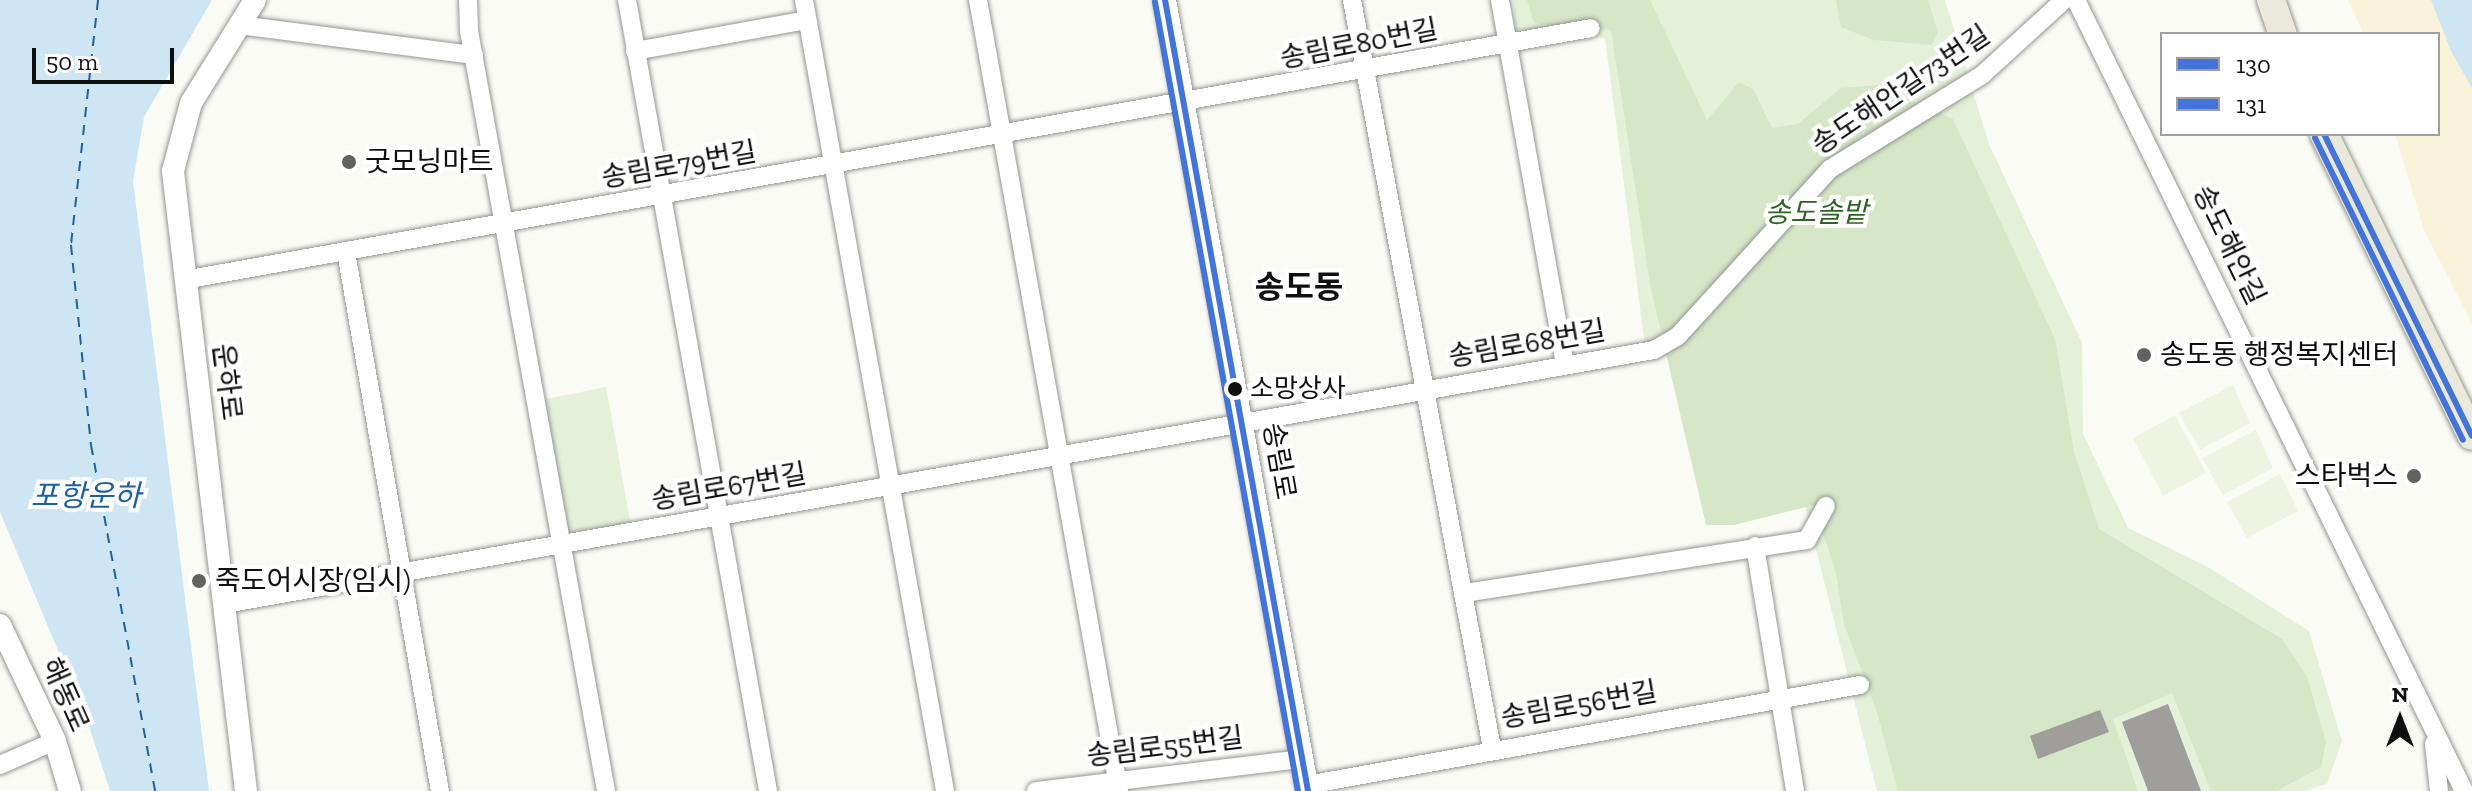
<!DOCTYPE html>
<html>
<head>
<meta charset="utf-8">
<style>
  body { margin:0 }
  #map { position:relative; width:2472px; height:791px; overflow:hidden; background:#fbfbf6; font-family:"Zilla Slab","Noto Sans KR",serif }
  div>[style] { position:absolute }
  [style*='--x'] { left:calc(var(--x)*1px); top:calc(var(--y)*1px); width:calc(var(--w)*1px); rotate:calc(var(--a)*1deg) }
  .green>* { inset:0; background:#e4f0d7 }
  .forest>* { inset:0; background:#d5e7c6 }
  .sand>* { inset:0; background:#f9f3d9 }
  .pitch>* { inset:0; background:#eef4e1 }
  .water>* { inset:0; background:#cee5f4 }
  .ferry>* { height:2px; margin-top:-1px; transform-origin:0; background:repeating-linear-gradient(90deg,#1f619b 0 10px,transparent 0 18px) }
  .building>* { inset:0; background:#9f9e9b }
  .roads { filter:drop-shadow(0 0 2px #959593) drop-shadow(0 0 2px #959593) }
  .minor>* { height:18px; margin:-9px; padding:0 9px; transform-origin:9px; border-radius:9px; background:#fefefe }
  .tertiary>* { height:22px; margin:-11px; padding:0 11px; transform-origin:11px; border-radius:11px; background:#fefefe }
  .primary>* { height:28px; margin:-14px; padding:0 14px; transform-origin:14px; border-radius:14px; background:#ebe8dc }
  .bus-1>* { height:6px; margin:-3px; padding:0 3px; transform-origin:3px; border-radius:3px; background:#4374d9 }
  .bus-2>* { height:6px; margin:-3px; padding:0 3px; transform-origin:3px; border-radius:3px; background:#4374d9 }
  .dots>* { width:22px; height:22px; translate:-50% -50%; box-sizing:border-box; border:4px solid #fff; border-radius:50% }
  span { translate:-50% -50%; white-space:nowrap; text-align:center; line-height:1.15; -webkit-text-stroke:8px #fff; paint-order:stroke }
  .bus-label { font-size:26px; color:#0f0f0f }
  .left { translate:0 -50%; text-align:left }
  .street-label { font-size:28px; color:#0f0f0f }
  .poi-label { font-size:28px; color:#0f0f0f }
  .right { translate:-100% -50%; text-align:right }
  .park-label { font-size:28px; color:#2e6423; font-style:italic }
  .water-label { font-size:30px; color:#1f619b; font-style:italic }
  .quarter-label { font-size:32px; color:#0f0f0f; font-weight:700 }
  .legend { position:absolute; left:2160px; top:32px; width:280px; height:104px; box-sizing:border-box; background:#fff; border:2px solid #9f9f9f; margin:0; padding:10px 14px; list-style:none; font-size:24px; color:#0f0f0f }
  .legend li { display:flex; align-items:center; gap:16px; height:40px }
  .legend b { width:40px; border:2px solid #9f9f9f }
  .north { position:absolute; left:2360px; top:679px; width:80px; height:80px; -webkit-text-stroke:6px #fff; paint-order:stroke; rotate:0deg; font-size:22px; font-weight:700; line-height:32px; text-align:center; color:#0f0f0f }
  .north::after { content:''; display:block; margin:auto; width:28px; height:36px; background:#0f0f0f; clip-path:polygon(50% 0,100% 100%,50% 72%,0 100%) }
  .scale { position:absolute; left:32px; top:48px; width:142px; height:36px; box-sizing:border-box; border:4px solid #0f0f0f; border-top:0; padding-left:10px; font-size:24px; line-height:28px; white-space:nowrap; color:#0f0f0f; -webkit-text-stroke:6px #fff; paint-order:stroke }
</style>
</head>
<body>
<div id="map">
  <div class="green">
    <div style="clip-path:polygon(1513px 0,1945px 0,1989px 144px,2082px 343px,2083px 434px,2128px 528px,2208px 567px,2309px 631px,2342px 741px,2327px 784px,2305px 791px,1877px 791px,1800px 486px,1681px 344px,1645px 346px,1605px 38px,1516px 29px)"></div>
    <div style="clip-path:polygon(606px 387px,631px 526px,565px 537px,541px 400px)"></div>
  </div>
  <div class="forest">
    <div style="clip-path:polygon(1527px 0,1650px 0,1707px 120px,1739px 82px,1753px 89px,1772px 128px,1798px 124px,1841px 88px,1877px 85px,1953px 119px,2055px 339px,2074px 452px,2099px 529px,2282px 639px,2307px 677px,2326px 742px,2321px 767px,2277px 791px,2211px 791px,2172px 693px,2113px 719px,2138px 791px,1898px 791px,1877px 712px,1844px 624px,1836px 573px,1814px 505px,1734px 525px,1706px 525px,1651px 289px,1611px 30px,1534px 23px)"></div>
    <div style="clip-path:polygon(1836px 0,1928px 0,1938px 32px,1932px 45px,1874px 40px,1841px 27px)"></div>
  </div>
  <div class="sand">
    <div style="clip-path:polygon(2348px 0,2431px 0,2472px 88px,2472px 324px,2424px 230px,2395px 134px,2438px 134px,2438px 34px,2364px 34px)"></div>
  </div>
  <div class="pitch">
    <div style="clip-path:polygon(2233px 385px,2250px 423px,2200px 450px,2179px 413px)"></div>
    <div style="clip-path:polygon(2175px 415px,2206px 473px,2163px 496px,2133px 438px)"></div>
    <div style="clip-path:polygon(2256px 430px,2273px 468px,2223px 495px,2202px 458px)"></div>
    <div style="clip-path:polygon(2280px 474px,2298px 511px,2247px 538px,2227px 502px)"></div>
  </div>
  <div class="water">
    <div style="clip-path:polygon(0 0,212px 0,144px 117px,133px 181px,209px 791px,110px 791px,86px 717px,0 512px)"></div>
    <div style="clip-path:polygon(2431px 0,2472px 0,2472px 88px,2451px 51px)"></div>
  </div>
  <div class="ferry">
    <div style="--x:98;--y:0;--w:246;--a:96.3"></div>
    <div style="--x:71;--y:245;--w:201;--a:84.3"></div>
    <div style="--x:91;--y:445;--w:352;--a:79.5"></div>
  </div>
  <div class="building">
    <div style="clip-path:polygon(2168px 704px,2201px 791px,2148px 791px,2122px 722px)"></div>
    <div style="clip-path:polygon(2100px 710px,2109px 732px,2038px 759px,2030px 736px)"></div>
  </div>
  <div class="roads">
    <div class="minor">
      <div style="--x:468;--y:0;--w:31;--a:88"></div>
      <div style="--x:469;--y:31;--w:772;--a:79.78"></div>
      <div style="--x:627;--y:0;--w:803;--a:79.89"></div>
      <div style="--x:804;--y:0;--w:803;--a:79.89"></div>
      <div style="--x:978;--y:0;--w:803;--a:79.89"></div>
      <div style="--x:1352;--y:0;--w:761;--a:79.4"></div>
      <div style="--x:1500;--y:0;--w:371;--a:79.9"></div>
      <div style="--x:2076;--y:0;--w:881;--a:63.87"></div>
      <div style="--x:239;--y:25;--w:237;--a:7.3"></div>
      <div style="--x:635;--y:51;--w:175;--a:-10.2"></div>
      <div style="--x:346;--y:252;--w:547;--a:80.11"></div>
      <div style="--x:184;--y:280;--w:1429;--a:-10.15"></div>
      <div style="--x:1755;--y:546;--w:248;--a:80.7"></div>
      <div style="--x:1465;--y:593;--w:346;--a:-8.8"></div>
      <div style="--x:1807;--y:540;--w:39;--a:-61"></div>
      <div style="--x:225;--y:604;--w:1451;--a:-10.08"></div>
      <div style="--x:1654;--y:350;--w:28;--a:-30"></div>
      <div style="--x:1678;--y:336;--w:226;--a:-47.7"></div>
      <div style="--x:1830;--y:169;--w:179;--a:-31.7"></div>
      <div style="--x:1982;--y:75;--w:111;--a:-42.4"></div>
      <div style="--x:2434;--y:744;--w:47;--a:83.9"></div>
      <div style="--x:0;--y:765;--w:60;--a:-23.6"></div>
      <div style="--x:1307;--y:785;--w:562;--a:-10.25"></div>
      <div style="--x:1036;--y:791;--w:267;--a:-6.9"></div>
    </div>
    <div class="tertiary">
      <div style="--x:1165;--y:0;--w:804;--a:79.75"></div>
      <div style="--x:0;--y:625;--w:128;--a:64.6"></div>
      <div style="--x:55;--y:741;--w:52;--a:73.3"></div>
      <div style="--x:246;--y:791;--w:624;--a:-96.72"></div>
      <div style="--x:173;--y:171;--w:70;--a:-75.2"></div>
      <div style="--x:191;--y:103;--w:121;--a:-58.1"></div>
    </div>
    <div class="primary">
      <div style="--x:2271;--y:0;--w:36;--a:71"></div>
      <div style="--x:2324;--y:134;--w:336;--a:63.9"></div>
    </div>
  </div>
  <div class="bus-1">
    <div style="--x:1165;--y:0;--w:804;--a:79.75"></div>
    <div style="--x:2324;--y:134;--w:336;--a:63.9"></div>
  </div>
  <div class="bus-2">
    <div style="--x:1155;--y:2;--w:802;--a:79.73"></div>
    <div style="--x:2315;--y:138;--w:336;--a:63.9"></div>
  </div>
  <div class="dots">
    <div style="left:349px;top:162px;background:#626260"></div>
    <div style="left:2144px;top:355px;background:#626260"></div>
    <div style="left:1235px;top:389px;background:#0f0f0f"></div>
    <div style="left:2414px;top:476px;background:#626260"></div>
    <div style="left:199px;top:581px;background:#626260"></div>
  </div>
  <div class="bus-label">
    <span class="left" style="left:1250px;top:389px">소망상사</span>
  </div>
  <div class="street-label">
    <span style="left:1359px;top:44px;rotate:-11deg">송림로80번길</span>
    <span style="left:1901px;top:90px;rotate:-34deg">송도해안길73번길</span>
    <span style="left:679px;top:165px;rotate:-10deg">송림로79번길</span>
    <span style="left:2229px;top:245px;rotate:64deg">송도해안길</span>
    <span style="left:1527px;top:344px;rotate:-10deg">송림로68번길</span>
    <span style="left:227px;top:382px;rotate:83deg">운하로</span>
    <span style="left:1279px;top:461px;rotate:80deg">송림로</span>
    <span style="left:729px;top:487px;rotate:-10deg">송림로67번길</span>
    <span style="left:65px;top:695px;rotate:66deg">해동로</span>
    <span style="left:1579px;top:705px;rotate:-10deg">송림로56번길</span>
    <span style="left:1165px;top:747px;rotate:-7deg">송림로55번길</span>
  </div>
  <div class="poi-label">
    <span class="left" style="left:365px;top:162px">굿모닝마트</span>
    <span class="left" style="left:2160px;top:355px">송도동 행정복지센터</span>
    <span class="right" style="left:2398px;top:476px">스타벅스</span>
    <span class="left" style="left:215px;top:581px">죽도어시장(임시)</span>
  </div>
  <div class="park-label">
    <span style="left:1816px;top:213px">송도솔밭</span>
  </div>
  <div class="water-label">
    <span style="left:86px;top:496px">포항운하</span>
  </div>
  <div class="quarter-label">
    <span style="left:1299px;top:287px">송도동</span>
  </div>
  <ul class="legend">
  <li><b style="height:10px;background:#4374d9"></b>130</li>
  <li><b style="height:10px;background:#4374d9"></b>131</li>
  </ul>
  <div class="north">N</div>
  <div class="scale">50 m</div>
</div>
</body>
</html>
